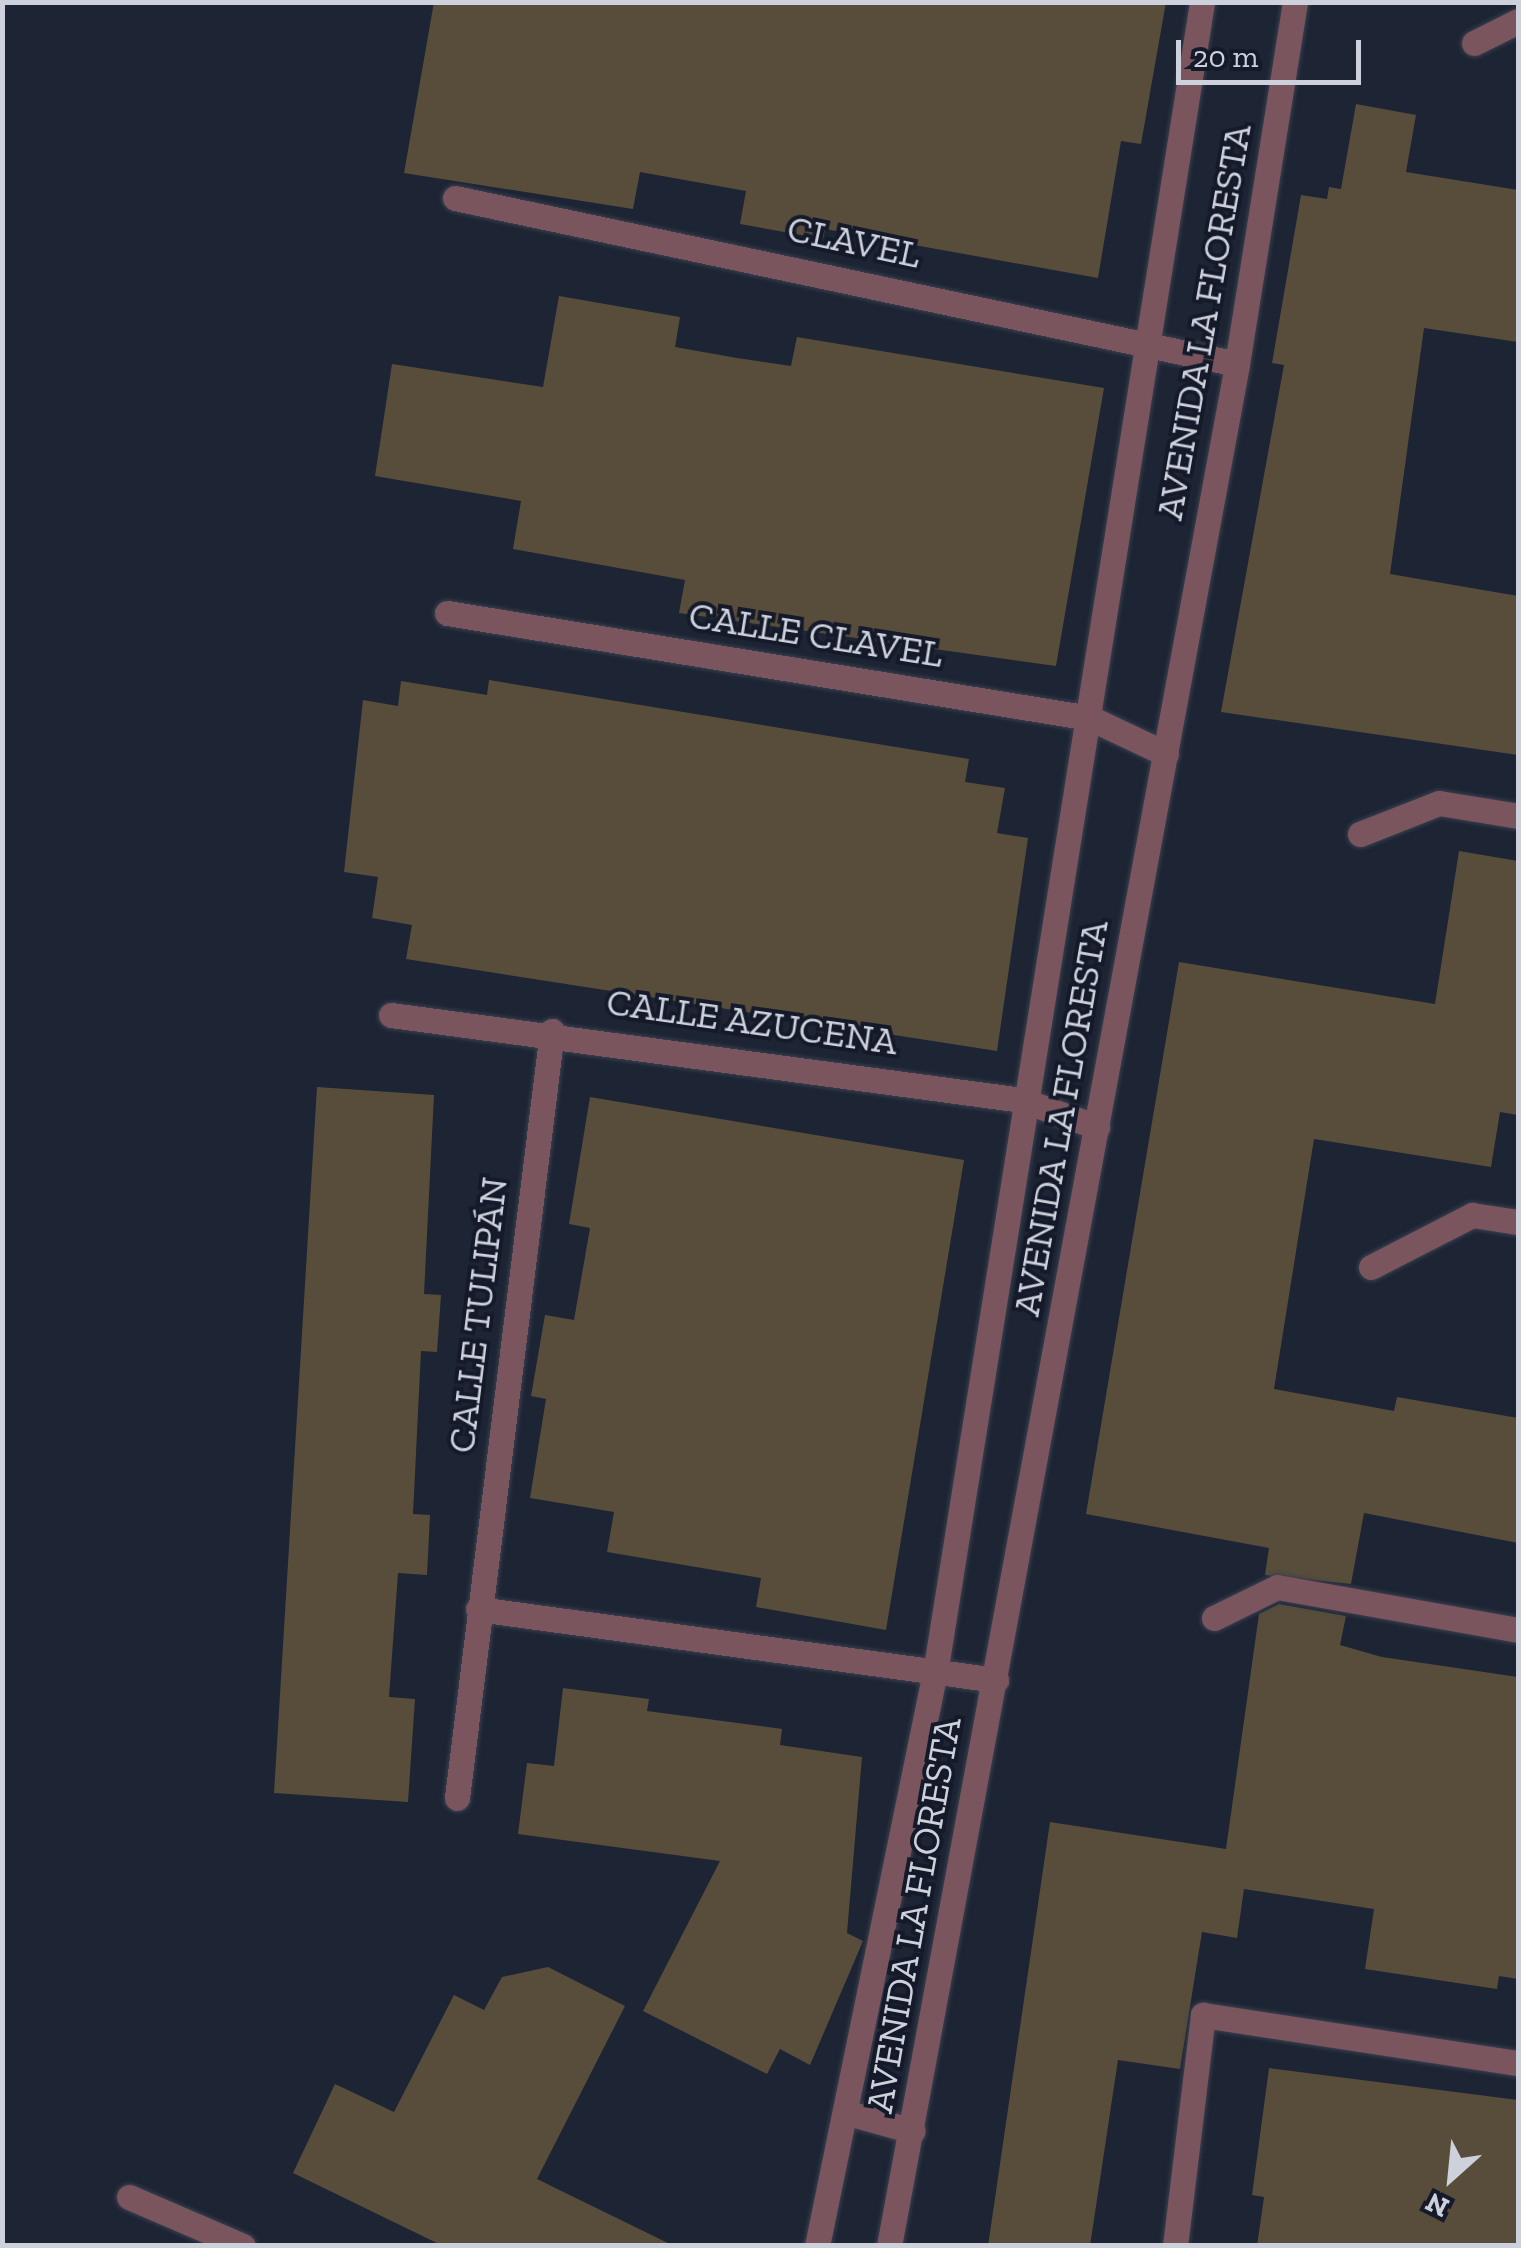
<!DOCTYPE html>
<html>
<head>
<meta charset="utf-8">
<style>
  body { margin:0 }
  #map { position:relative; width:1521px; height:2248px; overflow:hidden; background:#1d2434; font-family:"Zilla Slab",serif }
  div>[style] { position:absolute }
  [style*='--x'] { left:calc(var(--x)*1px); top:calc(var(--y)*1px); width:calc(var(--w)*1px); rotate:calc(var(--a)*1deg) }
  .building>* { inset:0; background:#584d3b }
  .roads { filter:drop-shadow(0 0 2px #39404f) drop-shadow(0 0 2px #39404f) }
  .minor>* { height:25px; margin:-12.5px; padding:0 12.5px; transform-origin:12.5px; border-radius:12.5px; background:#7b555e }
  span { translate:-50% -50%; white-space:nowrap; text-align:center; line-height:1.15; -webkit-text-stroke:8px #141a2a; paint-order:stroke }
  .street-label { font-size:38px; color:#cdd1dc }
  .frame { position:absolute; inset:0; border:5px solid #cdd1dc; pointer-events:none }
  .north { position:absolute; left:1401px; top:2128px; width:100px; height:100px; -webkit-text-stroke:8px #141a2a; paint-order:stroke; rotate:207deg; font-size:28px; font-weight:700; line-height:40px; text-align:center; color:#cdd1dc }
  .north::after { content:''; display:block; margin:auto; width:35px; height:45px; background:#cdd1dc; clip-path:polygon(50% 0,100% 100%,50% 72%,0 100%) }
  .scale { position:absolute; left:1176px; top:40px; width:185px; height:45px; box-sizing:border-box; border:5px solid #cdd1dc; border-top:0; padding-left:12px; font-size:30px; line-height:35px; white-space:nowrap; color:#cdd1dc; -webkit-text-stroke:8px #141a2a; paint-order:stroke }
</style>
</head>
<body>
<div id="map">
  <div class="building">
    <div style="clip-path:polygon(434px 2px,1166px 2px,1141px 144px,1121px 141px,1098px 278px,825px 229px,823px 239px,740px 224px,746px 191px,640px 172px,633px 209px,404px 173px)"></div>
    <div style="clip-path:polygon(1356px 104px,1416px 115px,1406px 172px,1518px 190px,1518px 342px,1424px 328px,1390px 574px,1518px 596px,1518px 755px,1221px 712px,1284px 365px,1272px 363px,1301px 195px,1327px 199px,1329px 187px,1341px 189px)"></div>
    <div style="clip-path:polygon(559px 296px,680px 317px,675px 347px,737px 358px,791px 366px,797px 337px,1104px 388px,1056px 666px,679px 613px,685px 580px,513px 549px,521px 501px,375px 476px,392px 364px,543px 387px)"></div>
    <div style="clip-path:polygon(489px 680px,969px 759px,965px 782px,1005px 788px,997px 833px,1028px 838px,997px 1051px,406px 959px,412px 925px,372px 918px,378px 877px,344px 872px,363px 700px,398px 706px,401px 681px,487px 695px)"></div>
    <div style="clip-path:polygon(1459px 851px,1518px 861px,1518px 1115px,1500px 1112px,1491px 1167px,1314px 1139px,1274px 1389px,1394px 1411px,1397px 1397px,1518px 1418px,1518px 1543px,1364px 1513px,1351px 1584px,1265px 1575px,1269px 1548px,1086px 1514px,1179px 962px,1435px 1004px)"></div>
    <div style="clip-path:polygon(317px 1087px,434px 1095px,424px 1294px,441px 1295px,437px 1352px,421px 1351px,413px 1514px,430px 1515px,427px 1575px,398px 1573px,389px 1697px,415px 1699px,408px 1802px,274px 1793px)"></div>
    <div style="clip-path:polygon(590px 1097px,964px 1160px,886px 1630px,756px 1607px,761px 1578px,607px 1552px,614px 1512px,530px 1498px,546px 1399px,531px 1396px,545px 1315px,574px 1320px,590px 1228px,569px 1224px)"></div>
    <div style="clip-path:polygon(1279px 1604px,1346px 1616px,1340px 1645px,1382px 1657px,1518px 1677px,1518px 1979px,1499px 1976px,1497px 1989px,1365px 1969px,1374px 1909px,1244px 1889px,1237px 1938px,1202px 1932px,1180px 2069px,1118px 2060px,1090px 2246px,988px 2246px,1050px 1822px,1226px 1849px,1259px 1614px)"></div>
    <div style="clip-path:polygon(563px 1688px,649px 1699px,647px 1711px,782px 1729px,780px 1745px,862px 1757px,847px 1933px,863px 1941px,810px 2065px,780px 2049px,767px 2074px,643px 2011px,720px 1861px,518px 1834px,527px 1763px,554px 1766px)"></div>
    <div style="clip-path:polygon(548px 1967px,625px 2006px,537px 2179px,674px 2246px,443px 2246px,293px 2173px,335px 2084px,394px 2112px,454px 1995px,484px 2010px,502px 1977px)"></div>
    <div style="clip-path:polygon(1269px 2068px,1518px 2100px,1518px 2246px,1257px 2246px,1264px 2197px,1252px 2195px)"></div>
  </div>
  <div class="roads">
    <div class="minor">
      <div style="--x:1474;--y:43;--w:49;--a:-26.6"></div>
      <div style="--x:455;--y:198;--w:799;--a:11.98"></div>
      <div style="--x:447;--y:613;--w:652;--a:9.27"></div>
      <div style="--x:1090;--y:718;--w:84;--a:25.3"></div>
      <div style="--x:1360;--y:834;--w:85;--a:-21.4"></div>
      <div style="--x:1439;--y:803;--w:80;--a:9.3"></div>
      <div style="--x:391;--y:1015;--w:637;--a:7.67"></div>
      <div style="--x:1022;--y:1100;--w:80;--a:19.8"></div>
      <div style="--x:1371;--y:1267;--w:114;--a:-27.2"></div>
      <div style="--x:1472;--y:1215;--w:47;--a:8.7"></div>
      <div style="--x:478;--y:1609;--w:523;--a:7.8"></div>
      <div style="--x:1214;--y:1618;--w:70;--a:-26.2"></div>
      <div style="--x:1277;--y:1587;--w:245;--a:10.1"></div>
      <div style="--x:457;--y:1798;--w:773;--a:-82.94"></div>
      <div style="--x:848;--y:2113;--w:67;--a:15.5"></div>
      <div style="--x:129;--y:2197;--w:124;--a:23.3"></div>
      <div style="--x:817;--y:2246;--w:591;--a:-78.39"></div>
      <div style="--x:936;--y:1667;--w:1686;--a:-80.92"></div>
      <div style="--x:889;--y:2246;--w:1914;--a:-79.52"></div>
      <div style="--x:1237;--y:364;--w:367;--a:-80.9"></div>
      <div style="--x:1175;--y:2246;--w:233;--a:-83.1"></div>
      <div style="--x:1203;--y:2015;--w:319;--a:8.7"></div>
    </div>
  </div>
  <div class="street-label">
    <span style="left:854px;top:242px;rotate:12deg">CLAVEL</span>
    <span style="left:1204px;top:322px;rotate:-80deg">AVENIDA LA FLORESTA</span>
    <span style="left:816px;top:635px;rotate:9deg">CALLE CLAVEL</span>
    <span style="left:752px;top:1022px;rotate:8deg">CALLE AZUCENA</span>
    <span style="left:1061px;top:1118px;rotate:-80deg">AVENIDA LA FLORESTA</span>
    <span style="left:478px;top:1315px;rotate:-83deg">CALLE TULIPÁN</span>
    <span style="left:914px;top:1915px;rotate:-80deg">AVENIDA LA FLORESTA</span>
  </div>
  <div class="frame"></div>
  <div class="north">N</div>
  <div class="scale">20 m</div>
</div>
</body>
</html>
